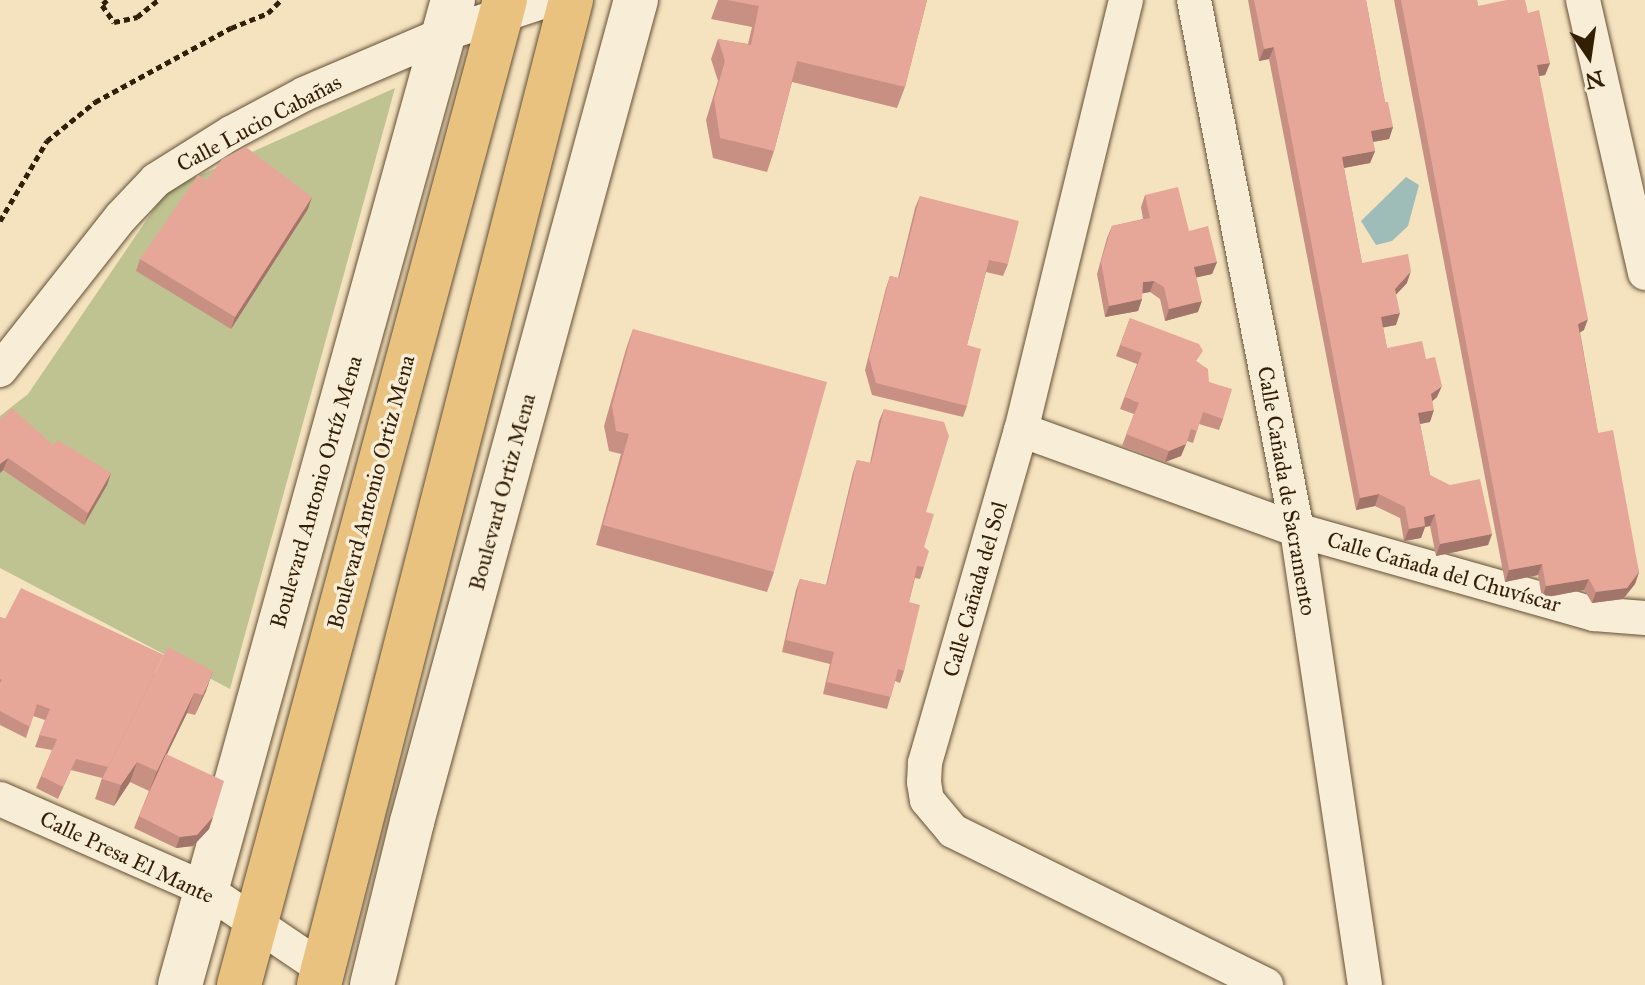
<!DOCTYPE html>
<html>
<head>
<meta charset="utf-8">
<style>
  body { margin:0 }
  #map { position:relative; width:1645px; height:985px; overflow:hidden; background:#f5e3c0; font-family:"IM FELL Great Primer",serif }
  div>[style] { position:absolute }
  [style*='--x'] { left:calc(var(--x)*1px); top:calc(var(--y)*1px); width:calc(var(--w)*1px); rotate:calc(var(--a)*1deg) }
  .green>* { inset:0; background:#bec391 }
  .water>* { inset:0; background:#9ebdb9 }
  .path>* { height:5px; margin-top:-2.5px; transform-origin:0; background:repeating-linear-gradient(90deg,#331f06 0 6px,transparent 0 10px) }
  .roads { filter:drop-shadow(0 0 2px #645034) drop-shadow(0 0 2px #645034) }
  .street>* { height:34px; margin:-17px; padding:0 17px; transform-origin:17px; border-radius:17px; background:#f8edd6 }
  .secondary>* { height:44px; margin:-22px; padding:0 22px; transform-origin:22px; border-radius:22px; background:#f8edd6 }
  .primary>* { height:44px; margin:-22px; padding:0 22px; transform-origin:22px; border-radius:22px; background:#eac280 }
  .wall>* { inset:0; background:#c79083 }
  .shaded-wall>* { inset:0; background:#a2756a }
  .building>* { inset:0; background:#e7a798 }
  span { translate:-50% -50%; white-space:nowrap; text-align:center; line-height:1.15; -webkit-text-stroke:7px #f8edd6; paint-order:stroke }
  .street-label { font-size:22px; color:#331f06 }
  .north { position:absolute; left:1549px; top:16px; width:80px; height:80px; -webkit-text-stroke:6px #f8edd6; paint-order:stroke; rotate:167deg; font-size:22px; font-weight:700; line-height:32px; text-align:center; color:#331f06 }
  .north::after { content:''; display:block; margin:auto; width:28px; height:36px; background:#331f06; clip-path:polygon(50% 0,100% 100%,50% 72%,0 100%) }
</style>
</head>
<body>
<div id="map">
  <div class="green">
    <div style="clip-path:polygon(395px 88px,230px 689px,0 568px,0 416px,28px 394px,167px 190px)"></div>
  </div>
  <div class="water">
    <div style="clip-path:polygon(1406px 177px,1419px 185px,1408px 226px,1392px 241px,1376px 245px,1361px 221px)"></div>
  </div>
  <div class="path">
    <div style="--x:107;--y:0;--w:7;--a:135"></div>
    <div style="--x:102;--y:5;--w:21;--a:55"></div>
    <div style="--x:114;--y:22;--w:24;--a:-12"></div>
    <div style="--x:137;--y:17;--w:27;--a:-39"></div>
    <div style="--x:0;--y:221;--w:93;--a:-59.6"></div>
    <div style="--x:47;--y:141;--w:62;--a:-39.1"></div>
    <div style="--x:95;--y:102;--w:155;--a:-28.6"></div>
    <div style="--x:231;--y:28;--w:40;--a:-22"></div>
    <div style="--x:268;--y:13;--w:18;--a:-45"></div>
  </div>
  <div class="roads">
    <div class="street">
      <div style="--x:1126;--y:0;--w:443;--a:103.7"></div>
      <div style="--x:1021;--y:430;--w:347;--a:106.1"></div>
      <div style="--x:925;--y:763;--w:19;--a:93"></div>
      <div style="--x:924;--y:782;--w:18;--a:81"></div>
      <div style="--x:927;--y:800;--w:40;--a:50"></div>
      <div style="--x:953;--y:831;--w:349;--a:26.2"></div>
      <div style="--x:1194;--y:0;--w:540;--a:79"></div>
      <div style="--x:1297;--y:530;--w:460;--a:81.5"></div>
      <div style="--x:1583;--y:0;--w:280;--a:77.2"></div>
      <div style="--x:0;--y:370;--w:195;--a:-51.7"></div>
      <div style="--x:121;--y:217;--w:51;--a:-46.6"></div>
      <div style="--x:156;--y:180;--w:89;--a:-32.1"></div>
      <div style="--x:231;--y:133;--w:83;--a:-28.1"></div>
      <div style="--x:304;--y:94;--w:152;--a:-23.2"></div>
      <div style="--x:444;--y:34;--w:109;--a:-18.1"></div>
      <div style="--x:1021;--y:430;--w:294;--a:19.9"></div>
      <div style="--x:1297;--y:530;--w:309;--a:15.8"></div>
      <div style="--x:1594;--y:614;--w:51;--a:4.5"></div>
      <div style="--x:0;--y:799;--w:224;--a:23.7"></div>
      <div style="--x:205;--y:889;--w:143;--a:34.1"></div>
    </div>
    <div class="secondary">
      <div style="--x:180;--y:985;--w:1022;--a:-74.51"></div>
      <div style="--x:372;--y:985;--w:168;--a:-76.2"></div>
      <div style="--x:412;--y:822;--w:852;--a:-74.76"></div>
    </div>
    <div class="primary">
      <div style="--x:239;--y:985;--w:1020;--a:-74.89"></div>
      <div style="--x:319;--y:985;--w:1017;--a:-75.65"></div>
    </div>
  </div>
  <div class="wall">
    <div style="clip-path:polygon(718px 0,927px 0,905px 87px,897px 108px,792px 82px,774px 151px,767px 172px,713px 158px,706px 120px,718px 81px,711px 59px,718px 39px,748px 44px,752px 27px,711px 19px)"></div>
    <div style="clip-path:polygon(1248px 0,1366px 0,1385px 102px,1393px 127px,1389px 139px,1373px 142px,1375px 151px,1370px 163px,1344px 168px,1362px 263px,1407px 283px,1396px 294px,1396px 325px,1383px 327px,1387px 348px,1426px 359px,1437px 397px,1432px 401px,1430px 422px,1420px 424px,1430px 475px,1492px 534px,1488px 545px,1436px 556px,1430px 526px,1425px 527px,1421px 538px,1404px 541px,1400px 518px,1375px 506px,1356px 510px,1269px 59px,1259px 61px)"></div>
    <div style="clip-path:polygon(1394px 0,1477px 0,1478px 6px,1528px 13px,1550px 63px,1545px 75px,1539px 76px,1584px 330px,1580px 332px,1598px 433px,1639px 572px,1635px 584px,1623px 599px,1592px 603px,1584px 590px,1542px 598px,1538px 575px,1505px 582px)"></div>
    <div style="clip-path:polygon(1145px 195px,1189px 231px,1217px 262px,1212px 274px,1196px 277px,1198px 312px,1165px 321px,1160px 299px,1150px 292px,1142px 293px,1142px 299px,1138px 311px,1105px 317px,1097px 274px,1107px 238px,1112px 226px,1143px 219px,1141px 207px)"></div>
    <div style="clip-path:polygon(920px 196px,1008px 264px,1003px 276px,986px 272px,967px 345px,967px 406px,963px 417px,872px 395px,865px 370px,886px 288px,890px 276px,898px 278px,915px 208px)"></div>
    <div style="clip-path:polygon(308px 209px,231px 329px,136px 271px,140px 259px)"></div>
    <div style="clip-path:polygon(1130px 318px,1199px 363px,1209px 382px,1223px 419px,1219px 430px,1199px 424px,1193px 443px,1187px 441px,1181px 456px,1165px 462px,1122px 446px,1134px 414px,1120px 409px,1137px 364px,1116px 356px)"></div>
    <div style="clip-path:polygon(633px 329px,774px 572px,767px 592px,596px 545px,621px 454px,609px 451px,604px 426px,626px 349px)"></div>
    <div style="clip-path:polygon(884px 409px,926px 512px,924px 547px,924px 567px,920px 579px,915px 578px,909px 602px,904px 671px,900px 683px,895px 681px,887px 709px,823px 694px,830px 664px,782px 652px,796px 590px,800px 579px,826px 585px,853px 472px,857px 460px,870px 463px,879px 421px)"></div>
    <div style="clip-path:polygon(0 420px,111px 473px,107px 485px,84px 525px,3px 470px,0 473px)"></div>
    <div style="clip-path:polygon(0 617px,206px 691px,195px 715px,187px 713px,167px 754px,213px 817px,209px 829px,193px 846px,176px 848px,134px 828px,149px 791px,130px 782px,114px 806px,95px 799px,102px 778px,71px 770px,58px 799px,36px 788px,52px 750px,35px 747px,45px 720px,33px 716px,26px 738px,0 725px)"></div>
  </div>
  <div class="shaded-wall">
    <div style="clip-path:polygon(1274px 47px,1269px 59px,1259px 61px,1264px 49px)"></div>
    <div style="clip-path:polygon(1550px 63px,1545px 75px,1533px 77px,1537px 65px)"></div>
    <div style="clip-path:polygon(1393px 127px,1389px 139px,1367px 143px,1371px 131px)"></div>
    <div style="clip-path:polygon(1375px 151px,1370px 163px,1338px 169px,1342px 157px)"></div>
    <div style="clip-path:polygon(312px 197px,308px 209px,231px 329px,235px 317px)"></div>
    <div style="clip-path:polygon(1217px 262px,1212px 274px,1190px 279px,1194px 267px)"></div>
    <div style="clip-path:polygon(1411px 271px,1407px 283px,1391px 300px,1395px 289px)"></div>
    <div style="clip-path:polygon(1154px 281px,1150px 292px,1139px 294px,1143px 282px)"></div>
    <div style="clip-path:polygon(1142px 299px,1138px 311px,1105px 317px,1109px 306px)"></div>
    <div style="clip-path:polygon(1202px 301px,1198px 312px,1165px 321px,1169px 309px)"></div>
    <div style="clip-path:polygon(1400px 313px,1396px 325px,1376px 329px,1381px 317px)"></div>
    <div style="clip-path:polygon(1588px 319px,1584px 330px,1574px 336px,1578px 324px)"></div>
    <div style="clip-path:polygon(1442px 386px,1437px 397px,1427px 406px,1431px 394px)"></div>
    <div style="clip-path:polygon(1434px 410px,1430px 422px,1414px 425px,1418px 413px)"></div>
    <div style="clip-path:polygon(1186px 444px,1181px 456px,1165px 462px,1169px 451px)"></div>
    <div style="clip-path:polygon(8px 458px,3px 470px,0 473px,0 464px)"></div>
    <div style="clip-path:polygon(111px 473px,107px 485px,84px 525px,88px 513px)"></div>
    <div style="clip-path:polygon(1379px 494px,1375px 506px,1356px 510px,1360px 498px)"></div>
    <div style="clip-path:polygon(1435px 514px,1430px 526px,1425px 527px,1421px 538px,1404px 541px,1409px 529px,1424px 517px)"></div>
    <div style="clip-path:polygon(1492px 534px,1488px 545px,1436px 556px,1440px 544px)"></div>
    <div style="clip-path:polygon(1542px 564px,1538px 575px,1505px 582px,1509px 570px)"></div>
    <div style="clip-path:polygon(1639px 572px,1635px 584px,1623px 599px,1592px 603px,1596px 592px)"></div>
    <div style="clip-path:polygon(1589px 579px,1584px 590px,1542px 598px,1546px 586px)"></div>
    <div style="clip-path:polygon(213px 671px,206px 691px,195px 715px,203px 695px)"></div>
    <div style="clip-path:polygon(194px 693px,187px 713px,149px 791px,157px 771px)"></div>
    <div style="clip-path:polygon(137px 762px,130px 782px,114px 806px,121px 785px)"></div>
    <div style="clip-path:polygon(213px 817px,209px 829px,193px 846px,176px 848px,180px 837px)"></div>
  </div>
  <div class="building">
    <div style="clip-path:polygon(727px 0,927px 0,905px 87px,797px 61px,774px 151px,720px 138px,714px 99px,725px 61px,718px 39px,751px 45px,759px 6px)"></div>
    <div style="clip-path:polygon(1254px 0,1366px 0,1385px 102px,1388px 102px,1393px 127px,1371px 131px,1375px 151px,1342px 157px,1362px 263px,1408px 254px,1411px 271px,1395px 289px,1400px 313px,1381px 317px,1387px 348px,1422px 341px,1426px 359px,1435px 357px,1442px 386px,1431px 394px,1434px 410px,1418px 413px,1430px 475px,1450px 485px,1480px 479px,1492px 534px,1440px 544px,1435px 514px,1424px 517px,1425px 526px,1409px 529px,1405px 507px,1379px 494px,1360px 498px,1274px 47px,1264px 49px)"></div>
    <div style="clip-path:polygon(1401px 0,1477px 0,1478px 6px,1507px 0,1525px 0,1528px 13px,1539px 10px,1550px 63px,1537px 65px,1588px 319px,1578px 324px,1598px 433px,1613px 430px,1639px 572px,1627px 588px,1596px 592px,1589px 579px,1546px 586px,1542px 564px,1509px 570px)"></div>
    <div style="clip-path:polygon(246px 147px,312px 197px,235px 317px,140px 259px,198px 175px,207px 180px,222px 159px)"></div>
    <div style="clip-path:polygon(1178px 187px,1189px 231px,1208px 226px,1217px 262px,1194px 267px,1202px 301px,1169px 309px,1164px 287px,1154px 281px,1143px 282px,1142px 299px,1109px 306px,1101px 262px,1112px 226px,1150px 218px,1145px 195px)"></div>
    <div style="clip-path:polygon(920px 196px,1019px 221px,1008px 264px,989px 260px,967px 345px,981px 349px,967px 406px,876px 383px,869px 358px,890px 276px,899px 278px)"></div>
    <div style="clip-path:polygon(1130px 318px,1199px 344px,1203px 351px,1196px 361px,1208px 369px,1209px 382px,1232px 389px,1223px 419px,1203px 412px,1197px 431px,1191px 429px,1186px 444px,1169px 451px,1126px 434px,1139px 403px,1125px 397px,1142px 353px,1120px 345px)"></div>
    <div style="clip-path:polygon(633px 329px,827px 382px,774px 572px,603px 525px,629px 434px,616px 431px,612px 406px)"></div>
    <div style="clip-path:polygon(12px 408px,53px 445px,58px 440px,111px 473px,88px 513px,8px 458px,0 464px,0 420px)"></div>
    <div style="clip-path:polygon(884px 409px,944px 422px,949px 436px,926px 512px,934px 514px,924px 547px,929px 551px,924px 567px,917px 566px,909px 602px,920px 605px,904px 671px,898px 669px,891px 697px,827px 682px,834px 652px,786px 640px,800px 579px,827px 585px,857px 460px,871px 463px)"></div>
    <div style="clip-path:polygon(21px 588px,164px 655px,108px 767px,76px 759px,63px 787px,41px 776px,57px 739px,39px 735px,50px 709px,37px 704px,30px 727px,0 711px,0 683px,2px 680px,0 679px,0 617px,5px 619px)"></div>
    <div style="clip-path:polygon(168px 647px,213px 671px,203px 695px,194px 693px,157px 771px,137px 762px,121px 785px,102px 779px)"></div>
    <div style="clip-path:polygon(166px 754px,224px 781px,213px 817px,197px 835px,180px 837px,139px 816px)"></div>
  </div>
  <div class="street-label">
    <span style="left:259px;top:123px;rotate:-28deg">Calle Lucio Cabañas</span>
    <span style="left:1287px;top:491px;rotate:80deg">Calle Cañada de Sacramento</span>
    <span style="left:316px;top:492px;rotate:-74deg">Boulevard Antonio Ortíz Mena</span>
    <span style="left:371px;top:492px;rotate:-75deg">Boulevard Antonio Ortiz Mena</span>
    <span style="left:502px;top:492px;rotate:-75deg">Boulevard Ortiz Mena</span>
    <span style="left:1444px;top:572px;rotate:16deg">Calle Cañada del Chuvíscar</span>
    <span style="left:975px;top:589px;rotate:-74deg">Calle Cañada del Sol</span>
    <span style="left:127px;top:857px;rotate:25deg">Calle Presa El Mante</span>
  </div>
  <div class="north">N</div>
</div>
</body>
</html>
